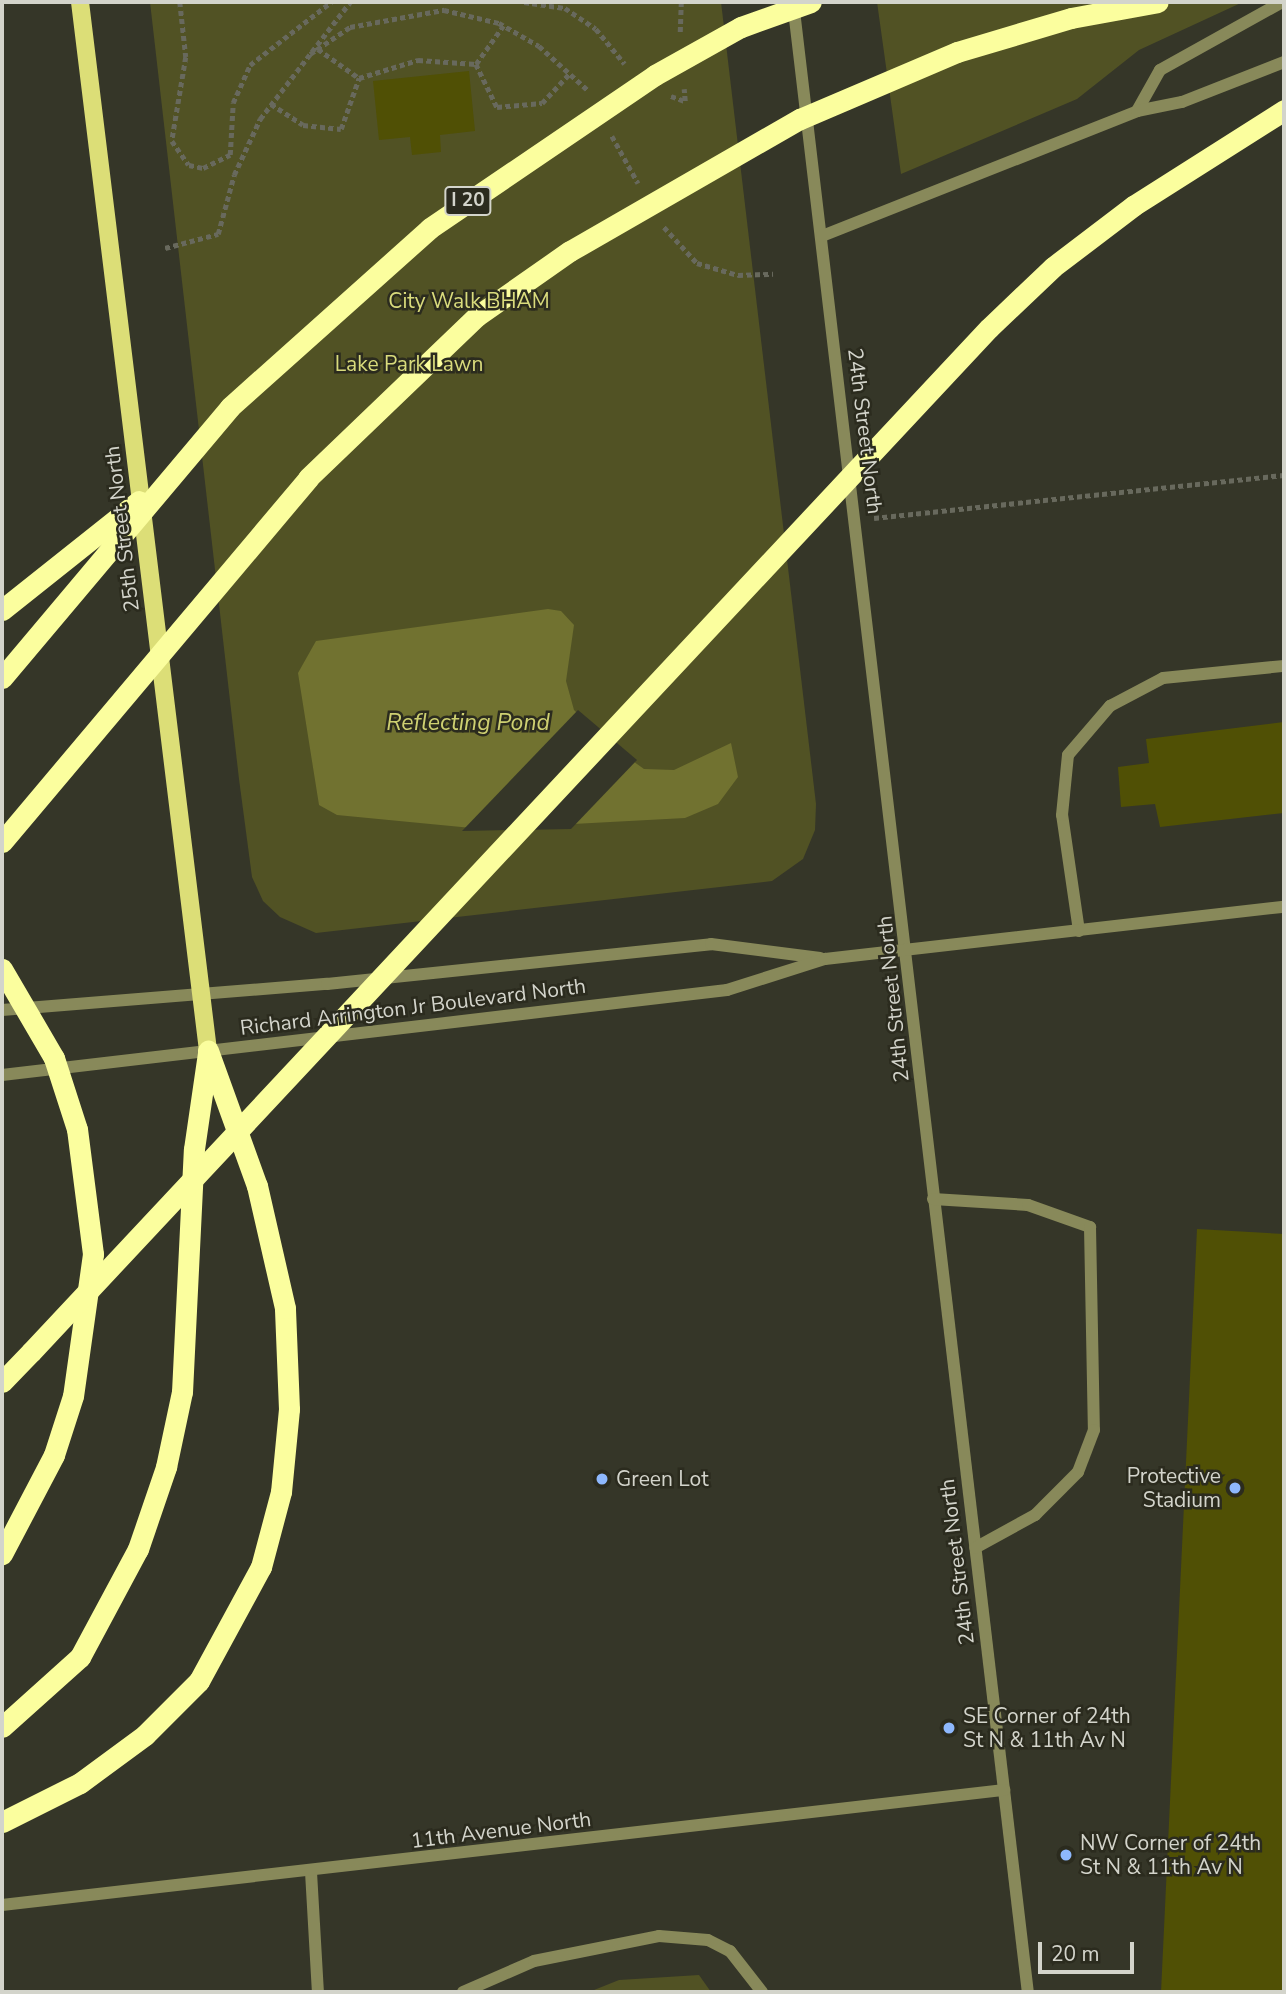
<!DOCTYPE html>
<html>
<head>
<meta charset="utf-8">
<style>
  body { margin:0 }
  #map { position:relative; width:1286px; height:1994px; overflow:hidden; background:#353628; font-family:"Nunito Sans",sans-serif }
  div>[style] { position:absolute }
  [style*='--x'] { left:calc(var(--x)*1px); top:calc(var(--y)*1px); width:calc(var(--w)*1px); rotate:calc(var(--a)*1deg) }
  .green>* { inset:0; background:#515224 }
  .water>* { inset:0; background:#717230 }
  .pier>* { inset:0; background:#353628 }
  .building>* { inset:0; background:#505005 }
  .path>* { height:4.5px; margin-top:-2.25px; transform-origin:0; background:repeating-linear-gradient(90deg,#68695d 0 5px,transparent 0 8.5px) }
  .minor>* { height:12px; margin:-6px; padding:0 6px; transform-origin:6px; border-radius:6px; background:#88895a }
  .major>* { height:18px; margin:-9px; padding:0 9px; transform-origin:9px; border-radius:9px; background:#dcde77 }
  .highway>* { height:21px; margin:-10.5px; padding:0 10.5px; transform-origin:10.5px; border-radius:10.5px; background:#fbfe9e }
  .highway-bridge>* { height:21px; margin:-10.5px; padding:0 10.5px; transform-origin:10.5px; border-radius:10.5px; background:#fbfe9e }
  .dots>* { width:19px; height:19px; translate:-50% -50%; box-sizing:border-box; border:4px solid #2b2b1e; border-radius:50% }
  span { translate:-50% -50%; white-space:nowrap; text-align:center; line-height:1.15; -webkit-text-stroke:5px #2b2b1e; paint-order:stroke }
  .shield-label span { padding:2px 5px; background:#2b2b1e; border:2px solid; border-radius:5px; -webkit-text-stroke-width:0 }
  .shield-label { font-size:19px; color:#d3d4cb; font-weight:700 }
  .park-label { font-size:21px; color:#d9db7c }
  .street-label { font-size:21px; color:#d3d4cb }
  .poi-label { font-size:21px; color:#d3d4cb }
  .right { translate:-100% -50%; text-align:right }
  .left { translate:0 -50%; text-align:left }
  .water-label { font-size:23px; color:#ced071; font-style:italic }
  .frame { position:absolute; inset:0; border:4px solid #d3d4cb; pointer-events:none }
  .scale { position:absolute; left:1038px; top:1942px; width:96px; height:32px; box-sizing:border-box; border:4px solid #d3d4cb; border-top:0; padding-left:9px; font-size:21px; line-height:24px; white-space:nowrap; color:#d3d4cb; -webkit-text-stroke:5px #2b2b1e; paint-order:stroke }
</style>
</head>
<body>
<div id="map">
  <div class="green">
    <div style="clip-path:polygon(150px 2px,721px 2px,816px 804px,815px 830px,803px 859px,772px 881px,316px 933px,280px 917px,263px 901px,252px 877px,239px 779px)"></div>
    <div style="clip-path:polygon(877px 2px,1243px 2px,1139px 50px,1077px 99px,901px 174px)"></div>
    <div style="clip-path:polygon(699px 1975px,711px 1992px,589px 1992px,619px 1980px)"></div>
  </div>
  <div class="water">
    <div style="clip-path:polygon(548px 609px,561px 611px,574px 625px,566px 681px,574px 710px,609px 744px,644px 769px,674px 770px,731px 743px,738px 777px,718px 804px,685px 818px,482px 829px,337px 815px,319px 805px,298px 673px,316px 641px)"></div>
  </div>
  <div class="pier">
    <div style="clip-path:polygon(578px 710px,637px 760px,571px 829px,462px 831px)"></div>
  </div>
  <div class="building">
    <div style="clip-path:polygon(469px 71px,475px 131px,440px 135px,441px 152px,412px 155px,410px 137px,379px 140px,373px 81px)"></div>
    <div style="clip-path:polygon(1284px 722px,1284px 813px,1160px 827px,1155px 804px,1121px 807px,1118px 767px,1149px 763px,1146px 739px)"></div>
    <div style="clip-path:polygon(1197px 1229px,1284px 1234px,1284px 1992px,1161px 1992px)"></div>
  </div>
  <div class="path">
    <div style="--x:180;--y:2;--w:55;--a:83.8"></div>
    <div style="--x:186;--y:57;--w:85;--a:99.5"></div>
    <div style="--x:172;--y:141;--w:29;--a:55"></div>
    <div style="--x:189;--y:165;--w:14;--a:12"></div>
    <div style="--x:203;--y:168;--w:30;--a:-26"></div>
    <div style="--x:230;--y:155;--w:52;--a:-86.7"></div>
    <div style="--x:233;--y:103;--w:42;--a:-65.9"></div>
    <div style="--x:250;--y:65;--w:103;--a:-37.9"></div>
    <div style="--x:524;--y:2;--w:41;--a:8.3"></div>
    <div style="--x:565;--y:8;--w:37;--a:34"></div>
    <div style="--x:596;--y:29;--w:45;--a:50.4"></div>
    <div style="--x:680;--y:32;--w:30;--a:-88"></div>
    <div style="--x:318;--y:49;--w:50;--a:35.3"></div>
    <div style="--x:359;--y:78;--w:62;--a:-17"></div>
    <div style="--x:418;--y:60;--w:58;--a:3.9"></div>
    <div style="--x:476;--y:64;--w:47;--a:-54.6"></div>
    <div style="--x:310;--y:54;--w:48;--a:-34"></div>
    <div style="--x:350;--y:27;--w:96;--a:-10.3"></div>
    <div style="--x:444;--y:10;--w:57;--a:13.3"></div>
    <div style="--x:499;--y:23;--w:46;--a:29.9"></div>
    <div style="--x:539;--y:46;--w:67;--a:42"></div>
    <div style="--x:476;--y:64;--w:48;--a:64"></div>
    <div style="--x:497;--y:107;--w:45;--a:-5.1"></div>
    <div style="--x:542;--y:103;--w:42;--a:-46.9"></div>
    <div style="--x:671;--y:96;--w:15;--a:20"></div>
    <div style="--x:685;--y:101;--w:12;--a:-95"></div>
    <div style="--x:271;--y:104;--w:38;--a:33"></div>
    <div style="--x:303;--y:125;--w:38;--a:6"></div>
    <div style="--x:341;--y:129;--w:54;--a:-70.6"></div>
    <div style="--x:612;--y:136;--w:54;--a:61"></div>
    <div style="--x:664;--y:227;--w:49;--a:47.5"></div>
    <div style="--x:697;--y:263;--w:43;--a:16.3"></div>
    <div style="--x:738;--y:275;--w:35;--a:-2"></div>
    <div style="--x:165;--y:248;--w:55;--a:-14.8"></div>
    <div style="--x:218;--y:234;--w:61;--a:-74.8"></div>
    <div style="--x:234;--y:175;--w:62;--a:-65.1"></div>
    <div style="--x:260;--y:119;--w:148;--a:-52.4"></div>
    <div style="--x:874;--y:518;--w:412;--a:-6"></div>
  </div>
  <div class="minor">
    <div style="--x:793;--y:2;--w:2004;--a:83.27"></div>
    <div style="--x:1137;--y:111;--w:47;--a:-60.7"></div>
    <div style="--x:1160;--y:70;--w:140;--a:-29.1"></div>
    <div style="--x:822;--y:236;--w:339;--a:-21.6"></div>
    <div style="--x:1137;--y:111;--w:46;--a:-11.3"></div>
    <div style="--x:1182;--y:102;--w:110;--a:-21.4"></div>
    <div style="--x:1079;--y:931;--w:117;--a:-98.3"></div>
    <div style="--x:1062;--y:815;--w:60;--a:-84.3"></div>
    <div style="--x:1068;--y:755;--w:65;--a:-49.4"></div>
    <div style="--x:1110;--y:706;--w:60;--a:-27.8"></div>
    <div style="--x:1163;--y:678;--w:122;--a:-5.7"></div>
    <div style="--x:2;--y:1010;--w:326;--a:-4.6"></div>
    <div style="--x:327;--y:984;--w:386;--a:-5.9"></div>
    <div style="--x:711;--y:944;--w:110;--a:7.3"></div>
    <div style="--x:2;--y:1075;--w:730;--a:-6.69"></div>
    <div style="--x:727;--y:990;--w:103;--a:-17.6"></div>
    <div style="--x:825;--y:959;--w:462;--a:-6.5"></div>
    <div style="--x:933;--y:1199;--w:95;--a:3.6"></div>
    <div style="--x:1028;--y:1205;--w:66;--a:19.5"></div>
    <div style="--x:1090;--y:1227;--w:203;--a:88.9"></div>
    <div style="--x:1094;--y:1430;--w:45;--a:110.9"></div>
    <div style="--x:1078;--y:1472;--w:61;--a:135"></div>
    <div style="--x:1035;--y:1515;--w:68;--a:151.2"></div>
    <div style="--x:311;--y:1872;--w:120;--a:86.7"></div>
    <div style="--x:2;--y:1905;--w:1009;--a:-6.55"></div>
    <div style="--x:463;--y:1992;--w:77;--a:-23.6"></div>
    <div style="--x:534;--y:1961;--w:127;--a:-11.3"></div>
    <div style="--x:659;--y:1936;--w:49;--a:4.7"></div>
    <div style="--x:708;--y:1940;--w:25;--a:27"></div>
    <div style="--x:730;--y:1951;--w:52;--a:52"></div>
  </div>
  <div class="major">
    <div style="--x:80;--y:2;--w:1057;--a:83.04"></div>
  </div>
  <div class="highway">
    <div style="--x:2;--y:1382;--w:42;--a:-46"></div>
    <div style="--x:2;--y:1727;--w:105;--a:-41.9"></div>
    <div style="--x:80;--y:1657;--w:123;--a:-61.8"></div>
    <div style="--x:138;--y:1549;--w:87;--a:-71.1"></div>
    <div style="--x:166;--y:1467;--w:77;--a:-78"></div>
    <div style="--x:182;--y:1392;--w:243;--a:-87.2"></div>
    <div style="--x:194;--y:1149;--w:97;--a:-81.7"></div>
    <div style="--x:2;--y:1822;--w:87;--a:-26.6"></div>
    <div style="--x:80;--y:1783;--w:81;--a:-36.4"></div>
    <div style="--x:145;--y:1735;--w:76;--a:-45"></div>
    <div style="--x:199;--y:1681;--w:130;--a:-61.5"></div>
    <div style="--x:261;--y:1567;--w:78;--a:-75.1"></div>
    <div style="--x:281;--y:1492;--w:83;--a:-84.5"></div>
    <div style="--x:289;--y:1409;--w:101;--a:-92.3"></div>
    <div style="--x:285;--y:1308;--w:125;--a:-102.9"></div>
    <div style="--x:257;--y:1186;--w:144;--a:-109.9"></div>
  </div>
  <div class="highway-bridge">
    <div style="--x:2;--y:610;--w:175;--a:-38.5"></div>
    <div style="--x:2;--y:678;--w:354;--a:-49.9"></div>
    <div style="--x:230;--y:407;--w:268;--a:-41.8"></div>
    <div style="--x:430;--y:228;--w:272;--a:-34.2"></div>
    <div style="--x:655;--y:75;--w:98;--a:-29.2"></div>
    <div style="--x:741;--y:27;--w:74;--a:-19.7"></div>
    <div style="--x:2;--y:842;--w:476;--a:-49.9"></div>
    <div style="--x:308;--y:478;--w:234;--a:-43.8"></div>
    <div style="--x:477;--y:316;--w:113;--a:-35"></div>
    <div style="--x:570;--y:251;--w:265;--a:-29.9"></div>
    <div style="--x:800;--y:119;--w:171;--a:-23.1"></div>
    <div style="--x:957;--y:52;--w:119;--a:-16.6"></div>
    <div style="--x:1071;--y:18;--w:88;--a:-10.4"></div>
    <div style="--x:2;--y:969;--w:103;--a:59.7"></div>
    <div style="--x:54;--y:1058;--w:75;--a:72.1"></div>
    <div style="--x:77;--y:1129;--w:126;--a:82.7"></div>
    <div style="--x:93;--y:1254;--w:143;--a:98"></div>
    <div style="--x:73;--y:1396;--w:62;--a:107.9"></div>
    <div style="--x:54;--y:1455;--w:112;--a:117.7"></div>
    <div style="--x:31;--y:1352;--w:1402;--a:-46.91"></div>
    <div style="--x:989;--y:328;--w:88;--a:-43.6"></div>
    <div style="--x:1053;--y:267;--w:101;--a:-37.3"></div>
    <div style="--x:1133;--y:206;--w:179;--a:-32.4"></div>
  </div>
  <div class="dots">
    <div style="left:602px;top:1479px;background:#8eb8fd"></div>
    <div style="left:1235px;top:1488px;background:#8eb8fd"></div>
    <div style="left:949px;top:1728px;background:#8eb8fd"></div>
    <div style="left:1066px;top:1855px;background:#8eb8fd"></div>
  </div>
  <div class="shield-label">
    <span style="left:468px;top:201px">I 20</span>
  </div>
  <div class="park-label">
    <span style="left:469px;top:301px">City Walk BHAM</span>
    <span style="left:409px;top:364px">Lake Park Lawn</span>
  </div>
  <div class="street-label">
    <span style="left:865px;top:431px;rotate:83deg">24th Street North</span>
    <span style="left:122px;top:529px;rotate:-97deg">25th Street North</span>
    <span style="left:893px;top:999px;rotate:-96deg">24th Street North</span>
    <span style="left:413px;top:1007px;rotate:-7deg">Richard Arrington Jr Boulevard North</span>
    <span style="left:957px;top:1562px;rotate:-97deg">24th Street North</span>
    <span style="left:501px;top:1830px;rotate:-7deg">11th Avenue North</span>
  </div>
  <div class="poi-label">
    <span class="right" style="left:1221px;top:1488px">Protective<br>Stadium</span>
    <span class="left" style="left:616px;top:1479px">Green Lot</span>
    <span class="left" style="left:963px;top:1728px">SE Corner of 24th<br>St N &amp; 11th Av N</span>
    <span class="left" style="left:1080px;top:1855px">NW Corner of 24th<br>St N &amp; 11th Av N</span>
  </div>
  <div class="water-label">
    <span style="left:468px;top:723px">Reflecting Pond</span>
  </div>
  <div class="frame"></div>
  <div class="scale">20 m</div>
</div>
</body>
</html>
